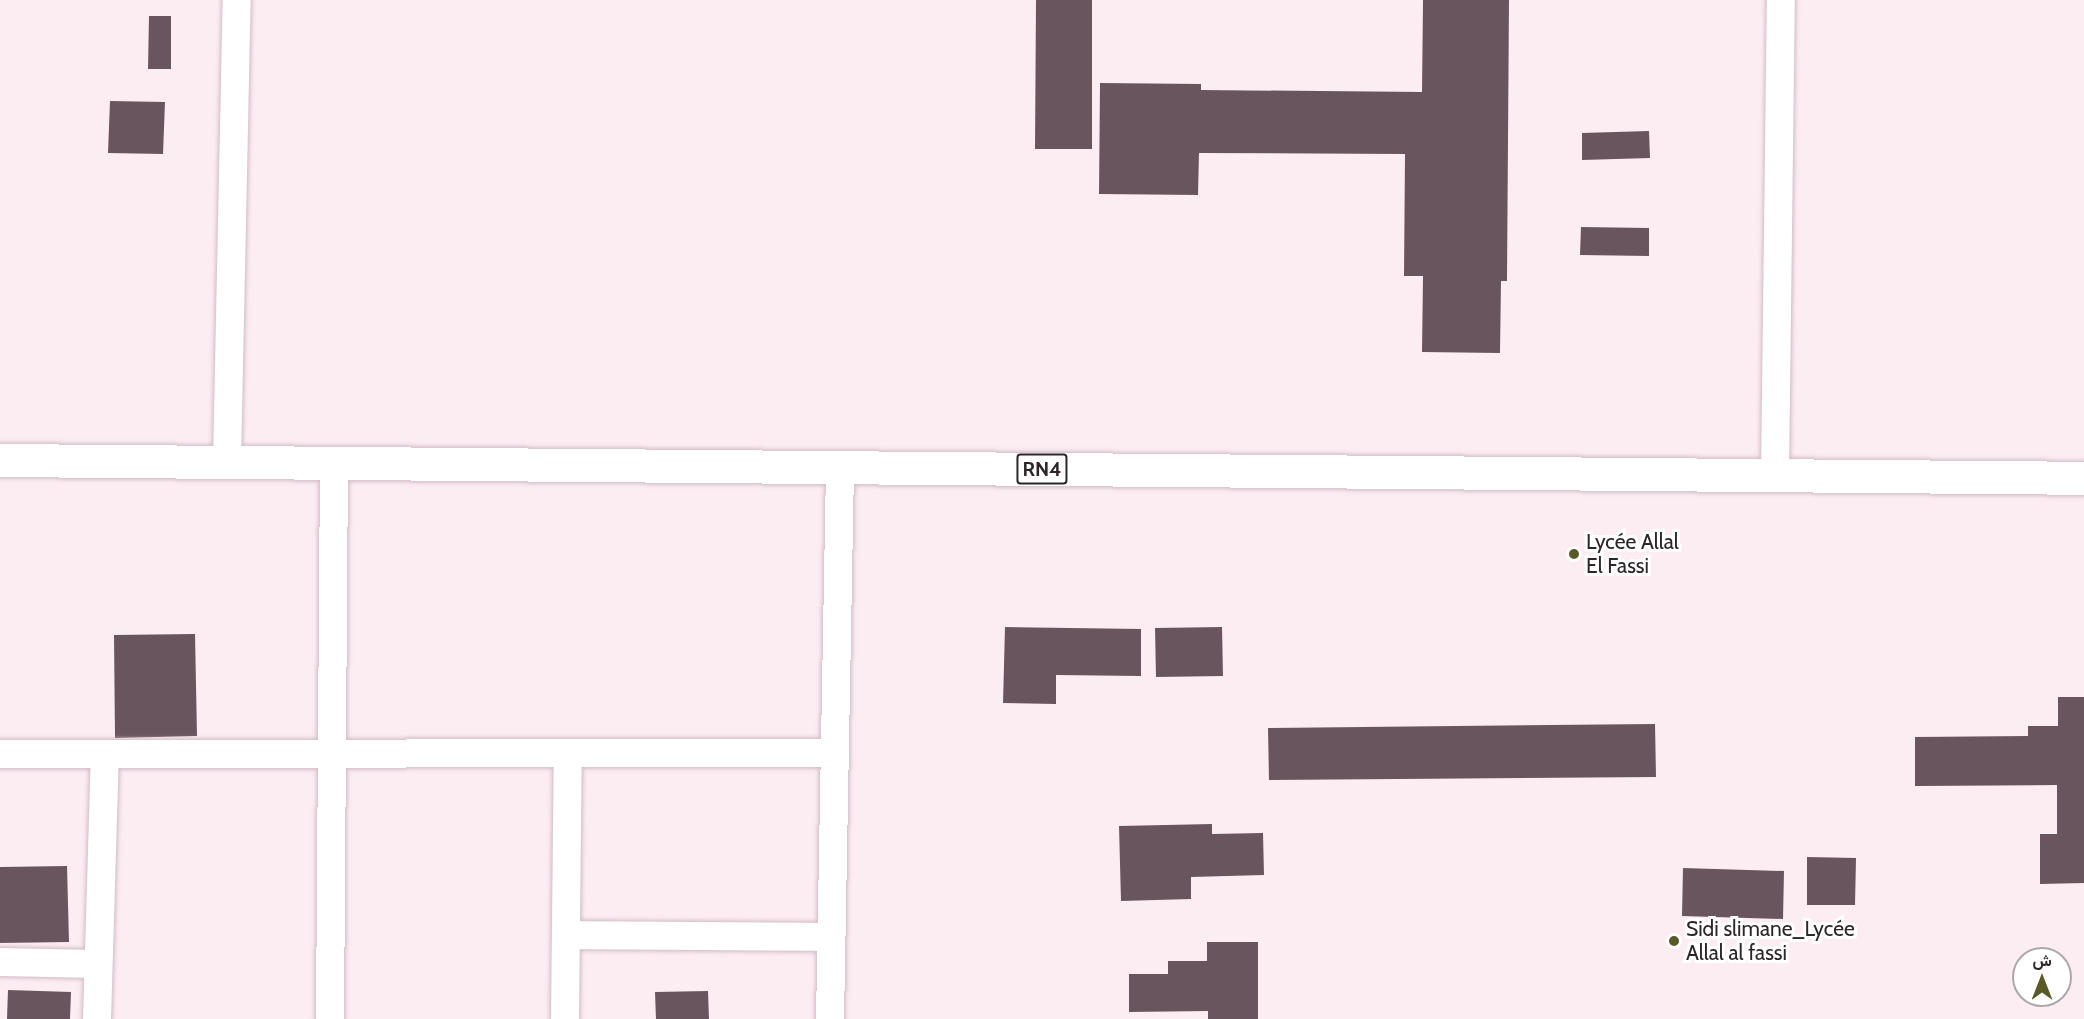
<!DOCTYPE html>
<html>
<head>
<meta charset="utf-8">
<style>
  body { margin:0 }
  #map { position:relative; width:2084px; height:1019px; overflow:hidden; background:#fcedf3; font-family:Cabin,Vazirmatn,sans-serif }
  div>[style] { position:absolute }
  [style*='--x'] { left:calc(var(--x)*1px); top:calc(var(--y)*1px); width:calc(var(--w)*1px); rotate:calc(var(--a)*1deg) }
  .building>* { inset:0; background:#69555e }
  .roads { filter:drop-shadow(0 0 2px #d2bbc5) drop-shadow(0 0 2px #d2bbc5) }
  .street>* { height:28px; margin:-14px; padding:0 14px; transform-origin:14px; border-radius:14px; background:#fff }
  .primary>* { height:33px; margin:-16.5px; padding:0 16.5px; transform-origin:16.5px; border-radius:16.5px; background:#fff }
  .dots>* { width:16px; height:16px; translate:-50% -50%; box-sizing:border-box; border:3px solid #fff; border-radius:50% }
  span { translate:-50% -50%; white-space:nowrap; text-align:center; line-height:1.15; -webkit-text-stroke:6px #fff; paint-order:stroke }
  .shield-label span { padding:2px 4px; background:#fff; border:2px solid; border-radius:4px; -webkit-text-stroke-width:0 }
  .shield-label { font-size:20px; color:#2e2529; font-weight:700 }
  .poi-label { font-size:21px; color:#2e2529 }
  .left { translate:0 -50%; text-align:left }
  .north { position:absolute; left:2012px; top:947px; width:60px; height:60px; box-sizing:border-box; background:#fff; border:2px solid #aba8a9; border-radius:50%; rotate:0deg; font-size:16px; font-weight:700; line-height:24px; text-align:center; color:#2e2529 }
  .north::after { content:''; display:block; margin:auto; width:21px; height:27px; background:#585a27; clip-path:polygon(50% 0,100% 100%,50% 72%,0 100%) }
</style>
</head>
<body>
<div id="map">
  <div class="building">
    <div style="clip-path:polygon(1036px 0,1092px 0,1092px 149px,1035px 149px)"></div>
    <div style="clip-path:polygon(1423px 0,1509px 0,1507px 281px,1501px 281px,1500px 353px,1422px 352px,1423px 276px,1404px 276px,1405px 154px,1199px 153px,1198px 195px,1099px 194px,1100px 83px,1201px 84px,1201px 90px,1422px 92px)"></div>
    <div style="clip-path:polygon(149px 16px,171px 16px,171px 69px,148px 69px)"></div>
    <div style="clip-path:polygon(110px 101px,165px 102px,163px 154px,108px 153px)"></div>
    <div style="clip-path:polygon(1649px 131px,1650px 158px,1582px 160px,1582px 133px)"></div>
    <div style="clip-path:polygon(1581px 227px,1649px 228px,1649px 256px,1580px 255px)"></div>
    <div style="clip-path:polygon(1005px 627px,1141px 629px,1141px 676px,1056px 675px,1056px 704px,1003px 703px)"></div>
    <div style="clip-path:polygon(1222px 627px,1223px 676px,1156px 677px,1155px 628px)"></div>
    <div style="clip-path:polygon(195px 634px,197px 736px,115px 738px,114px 635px)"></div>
    <div style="clip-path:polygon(2058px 697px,2084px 697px,2084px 883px,2040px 884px,2040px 834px,2057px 834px,2057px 785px,1915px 786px,1915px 737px,2028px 736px,2028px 726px,2058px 726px)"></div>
    <div style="clip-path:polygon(1655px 724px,1656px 777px,1269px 780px,1268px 728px)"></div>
    <div style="clip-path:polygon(1212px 824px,1212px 834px,1263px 833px,1264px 875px,1191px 877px,1191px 899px,1121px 901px,1119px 826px)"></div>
    <div style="clip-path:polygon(1807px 857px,1856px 858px,1855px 905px,1807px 905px)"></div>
    <div style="clip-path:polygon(67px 866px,69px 942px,0 943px,0 867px)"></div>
    <div style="clip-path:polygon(1683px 868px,1784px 871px,1783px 919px,1682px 916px)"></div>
    <div style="clip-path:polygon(1207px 942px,1258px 942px,1258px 1019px,1208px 1019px,1208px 1011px,1129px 1012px,1129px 974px,1168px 974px,1168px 961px,1207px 961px)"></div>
    <div style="clip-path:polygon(8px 990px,71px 992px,70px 1019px,7px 1019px)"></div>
    <div style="clip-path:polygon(708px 991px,709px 1019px,656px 1019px,655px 992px)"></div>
  </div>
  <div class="roads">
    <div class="street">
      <div style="--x:227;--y:461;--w:461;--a:-88.8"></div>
      <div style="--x:1775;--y:476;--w:476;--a:-89.3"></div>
      <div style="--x:0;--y:754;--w:831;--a:-0.07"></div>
      <div style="--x:566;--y:935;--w:265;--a:0.4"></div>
      <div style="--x:0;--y:962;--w:95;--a:1.2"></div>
      <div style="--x:97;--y:1019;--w:262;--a:-88.3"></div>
      <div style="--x:330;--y:1019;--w:557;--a:-89.59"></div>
      <div style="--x:565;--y:1019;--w:266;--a:-89.4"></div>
      <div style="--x:830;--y:1019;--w:552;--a:-88.96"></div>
    </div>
    <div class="primary">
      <div style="--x:0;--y:460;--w:2084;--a:0.49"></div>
    </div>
  </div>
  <div class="dots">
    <div style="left:1574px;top:554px;background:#585a27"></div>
    <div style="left:1674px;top:941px;background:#585a27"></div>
  </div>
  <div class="shield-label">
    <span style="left:1042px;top:469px">RN4</span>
  </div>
  <div class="poi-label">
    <span class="left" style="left:1586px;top:554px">Lycée Allal<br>El Fassi</span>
    <span class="left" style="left:1686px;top:941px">Sidi slimane_Lycée<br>Allal al fassi</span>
  </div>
  <div class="north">ش</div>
</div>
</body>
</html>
